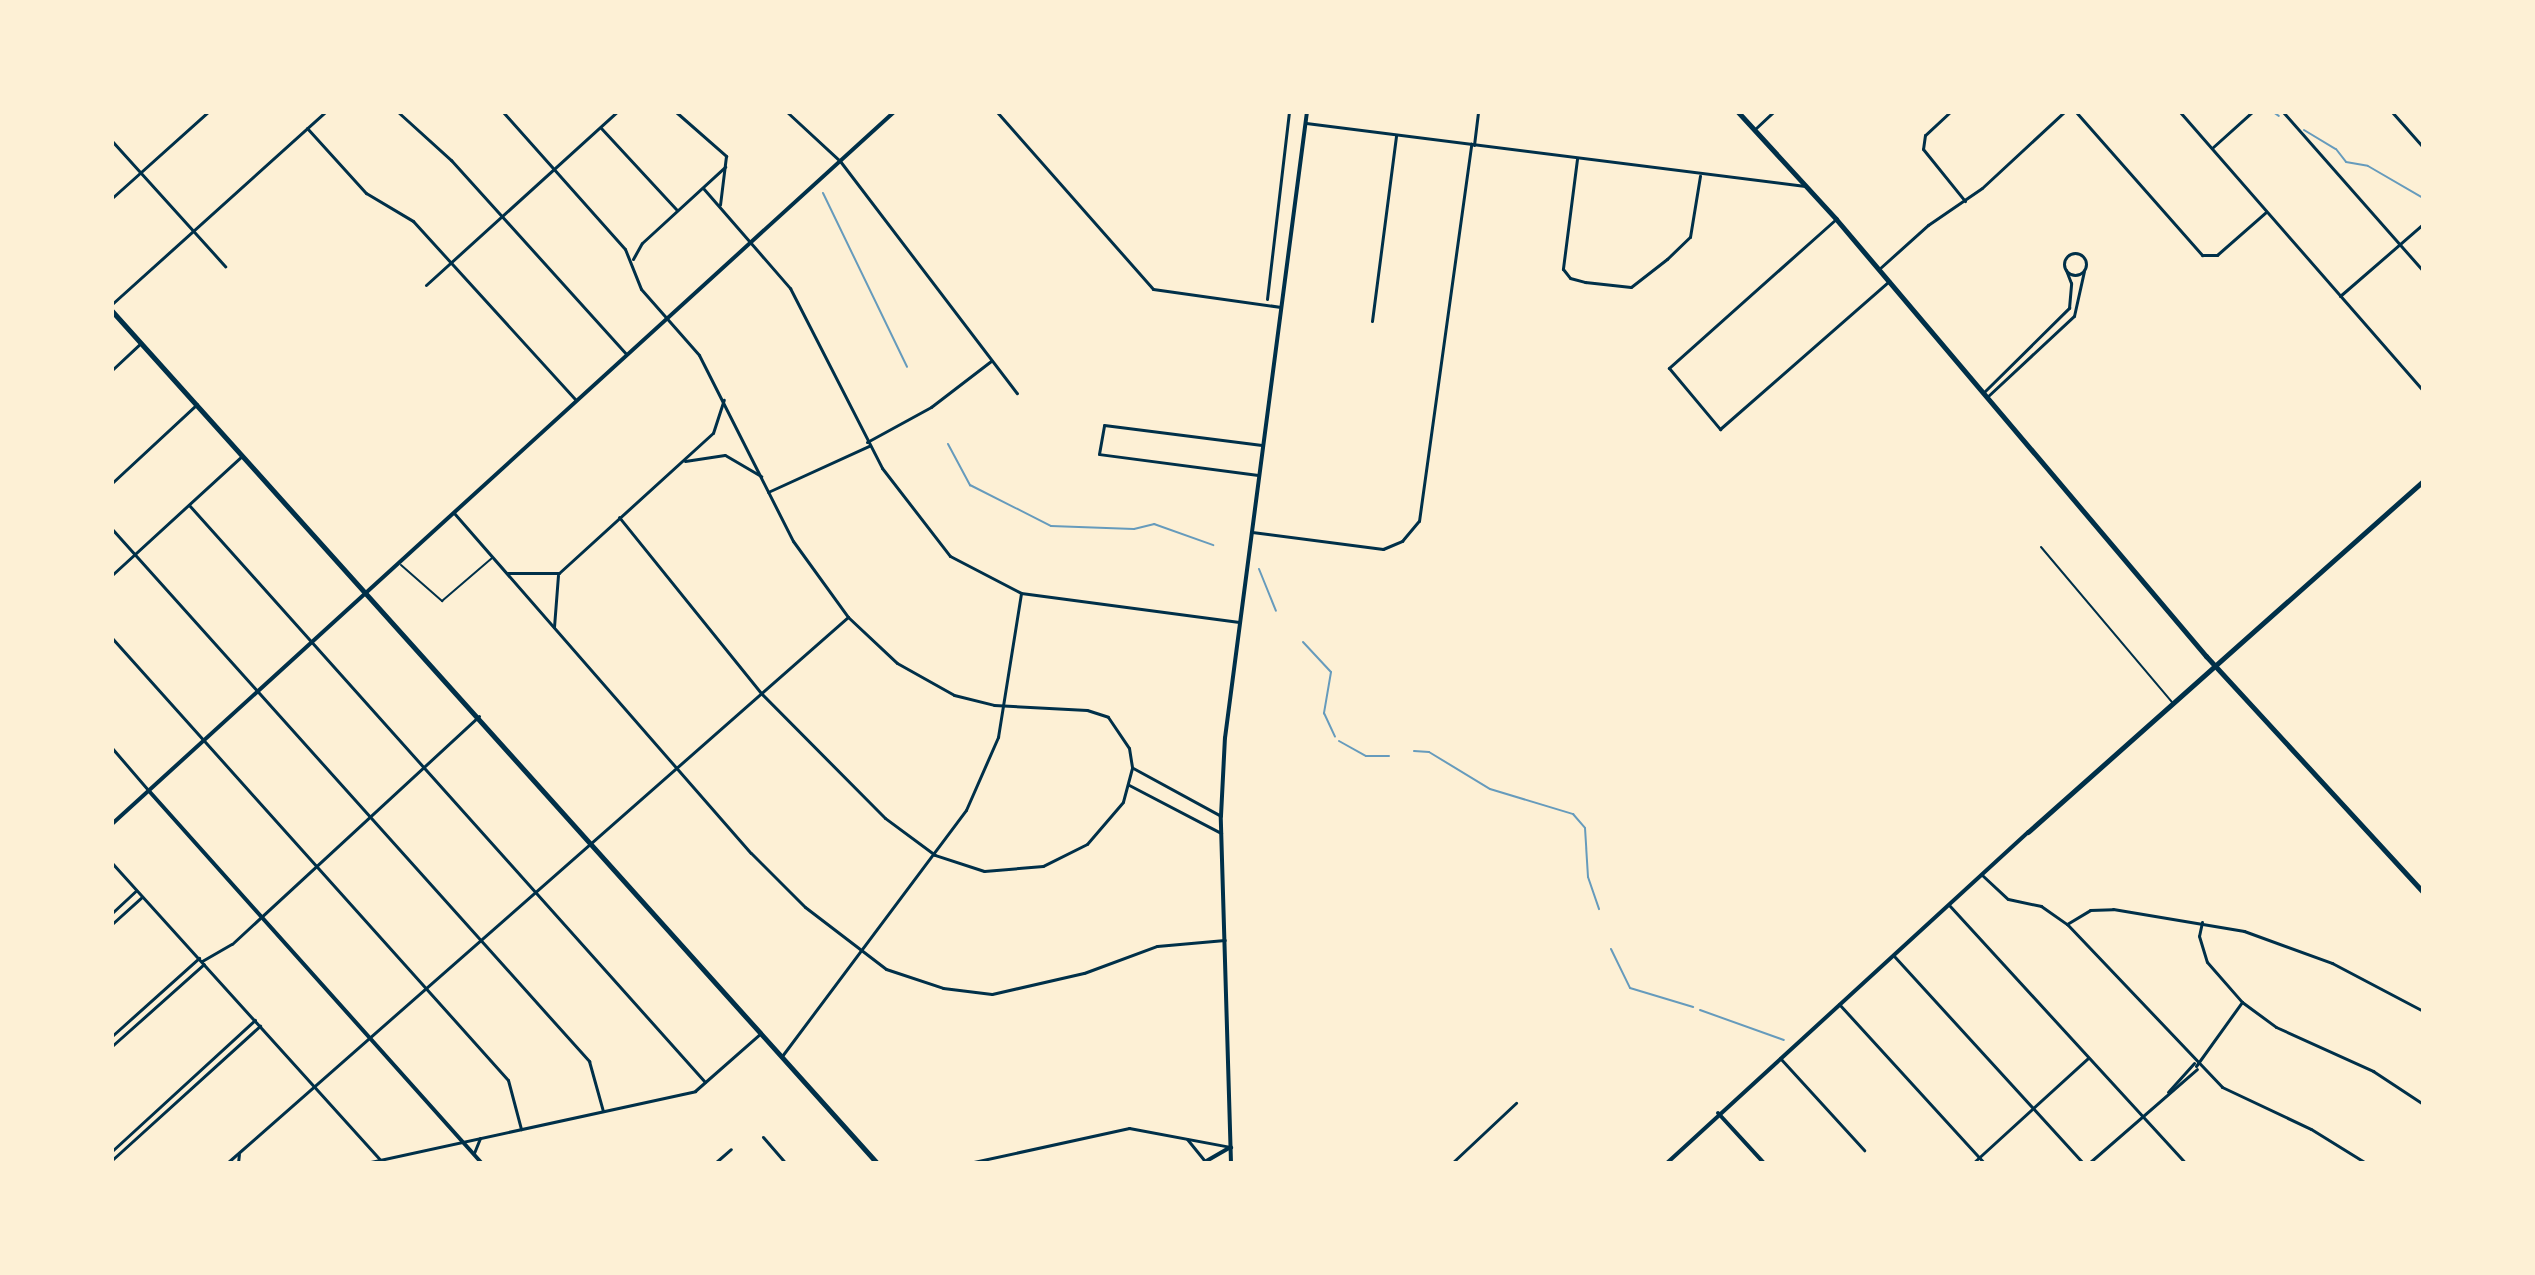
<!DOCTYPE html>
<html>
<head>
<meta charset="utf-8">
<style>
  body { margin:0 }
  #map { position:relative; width:2535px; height:1275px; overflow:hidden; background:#fdf0d5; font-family:"Playfair Display",serif }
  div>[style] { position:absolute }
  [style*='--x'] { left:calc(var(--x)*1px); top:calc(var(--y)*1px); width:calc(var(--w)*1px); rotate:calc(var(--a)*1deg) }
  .stream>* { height:2px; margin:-1px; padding:0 1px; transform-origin:1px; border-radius:1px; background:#669bbc }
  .service>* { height:2px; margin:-1px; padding:0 1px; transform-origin:1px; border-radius:1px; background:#003049 }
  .minor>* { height:3px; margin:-1.5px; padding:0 1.5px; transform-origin:1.5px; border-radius:1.5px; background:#003049 }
  .minor>.ring { margin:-1.5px; padding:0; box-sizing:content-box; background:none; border:3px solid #003049; border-radius:50% }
  .tertiary>* { height:4px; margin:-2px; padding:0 2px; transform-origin:2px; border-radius:2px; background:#003049 }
  .secondary>* { height:5px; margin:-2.5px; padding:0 2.5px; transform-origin:2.5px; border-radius:2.5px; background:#003049 }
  span { translate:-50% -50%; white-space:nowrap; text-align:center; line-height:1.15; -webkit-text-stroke:8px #fdf0d5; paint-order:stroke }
  .frame { position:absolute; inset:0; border:114px solid #fdf0d5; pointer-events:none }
</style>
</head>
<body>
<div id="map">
  <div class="stream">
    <div style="--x:2273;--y:112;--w:7;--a:34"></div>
    <div style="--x:2304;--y:130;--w:37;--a:31"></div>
    <div style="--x:2336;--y:149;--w:16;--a:52"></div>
    <div style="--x:2346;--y:162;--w:22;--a:10"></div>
    <div style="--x:2368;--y:166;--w:64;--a:30.2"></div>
    <div style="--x:823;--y:193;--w:193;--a:64.2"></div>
    <div style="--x:948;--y:444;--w:47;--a:61.8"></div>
    <div style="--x:970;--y:485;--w:91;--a:26.8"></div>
    <div style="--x:1051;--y:526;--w:83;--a:2.1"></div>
    <div style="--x:1134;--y:529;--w:21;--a:-14"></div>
    <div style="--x:1154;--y:524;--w:63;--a:19.6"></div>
    <div style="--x:1259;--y:569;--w:45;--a:68"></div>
    <div style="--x:1303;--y:642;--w:41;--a:47"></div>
    <div style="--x:1331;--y:672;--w:42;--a:99.7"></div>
    <div style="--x:1324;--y:713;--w:26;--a:65"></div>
    <div style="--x:1339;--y:741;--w:31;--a:29"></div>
    <div style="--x:1366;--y:756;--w:23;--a:0"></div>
    <div style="--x:1414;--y:751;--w:15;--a:4"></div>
    <div style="--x:1429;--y:752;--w:71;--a:31.2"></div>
    <div style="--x:1490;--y:789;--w:87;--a:16.8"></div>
    <div style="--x:1573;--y:814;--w:18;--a:49"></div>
    <div style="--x:1585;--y:828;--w:49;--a:86.5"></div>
    <div style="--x:1588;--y:877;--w:34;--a:71"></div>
    <div style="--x:1611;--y:949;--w:43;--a:64"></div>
    <div style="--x:1630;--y:988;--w:66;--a:16.8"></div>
    <div style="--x:1700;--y:1010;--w:89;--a:19.7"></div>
  </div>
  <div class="service">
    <div style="--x:2041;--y:547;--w:203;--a:49.8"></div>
    <div style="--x:401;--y:565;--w:55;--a:41.3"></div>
    <div style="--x:442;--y:601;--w:66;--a:-40.7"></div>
  </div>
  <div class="minor">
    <div style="--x:398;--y:112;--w:72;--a:42.2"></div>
    <div style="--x:451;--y:160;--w:261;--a:47.9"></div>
    <div style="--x:503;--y:112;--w:183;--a:48.3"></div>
    <div style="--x:625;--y:249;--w:43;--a:68.2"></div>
    <div style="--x:641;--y:289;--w:88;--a:48.7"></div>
    <div style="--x:699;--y:355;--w:208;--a:63.2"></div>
    <div style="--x:793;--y:541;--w:94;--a:54.1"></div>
    <div style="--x:848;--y:617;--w:67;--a:43.2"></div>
    <div style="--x:897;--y:663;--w:65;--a:29.3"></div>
    <div style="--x:954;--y:695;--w:41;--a:14"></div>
    <div style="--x:994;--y:705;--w:93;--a:3.1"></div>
    <div style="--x:1087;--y:710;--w:22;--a:18"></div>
    <div style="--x:1108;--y:717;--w:37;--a:56"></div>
    <div style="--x:1129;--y:748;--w:20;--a:81"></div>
    <div style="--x:1132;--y:768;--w:35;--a:105"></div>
    <div style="--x:1123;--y:802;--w:55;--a:130.6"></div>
    <div style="--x:1087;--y:844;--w:49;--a:153.4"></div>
    <div style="--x:1043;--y:866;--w:59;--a:175.2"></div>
    <div style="--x:984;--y:871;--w:52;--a:-161.9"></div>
    <div style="--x:935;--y:855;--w:62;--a:-143.5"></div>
    <div style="--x:885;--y:818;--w:176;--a:-134.8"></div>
    <div style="--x:761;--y:693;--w:226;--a:-128.9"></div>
    <div style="--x:676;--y:112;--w:67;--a:41.3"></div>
    <div style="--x:726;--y:156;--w:49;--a:97"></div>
    <div style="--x:787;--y:112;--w:72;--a:42.8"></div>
    <div style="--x:840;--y:161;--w:292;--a:52.7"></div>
    <div style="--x:997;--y:112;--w:236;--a:48.6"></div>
    <div style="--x:1153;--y:289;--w:129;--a:8"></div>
    <div style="--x:1950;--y:112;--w:34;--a:137"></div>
    <div style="--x:1925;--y:135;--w:14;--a:98"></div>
    <div style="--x:1923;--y:149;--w:67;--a:51.1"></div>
    <div style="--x:2076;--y:112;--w:191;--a:48.6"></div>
    <div style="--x:2202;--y:255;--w:15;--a:0"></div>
    <div style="--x:2217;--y:255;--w:65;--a:-41.3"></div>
    <div style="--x:2180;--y:112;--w:370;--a:48.9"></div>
    <div style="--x:2283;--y:112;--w:212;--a:48.6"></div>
    <div style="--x:2392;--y:112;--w:47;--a:48.5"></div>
    <div style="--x:1306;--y:123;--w:503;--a:7.2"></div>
    <div style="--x:307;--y:128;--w:88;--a:47.8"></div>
    <div style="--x:366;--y:193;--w:55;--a:30.8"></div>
    <div style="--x:413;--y:221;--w:242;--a:47.7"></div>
    <div style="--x:601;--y:128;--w:112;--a:47.2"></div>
    <div style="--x:1755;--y:129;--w:25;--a:-43"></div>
    <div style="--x:112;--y:141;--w:169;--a:47.9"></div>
    <div style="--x:1474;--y:145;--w:33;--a:-83"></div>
    <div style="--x:2212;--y:148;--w:54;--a:-42"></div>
    <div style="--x:1577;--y:159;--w:111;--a:97.3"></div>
    <div style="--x:1563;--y:269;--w:11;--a:52"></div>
    <div style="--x:1570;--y:278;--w:16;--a:15"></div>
    <div style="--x:1585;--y:282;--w:46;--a:6.2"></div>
    <div style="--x:1631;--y:287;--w:46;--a:-37.9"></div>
    <div style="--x:1667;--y:259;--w:32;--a:-44"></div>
    <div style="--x:1690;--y:237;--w:62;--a:-80.7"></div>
    <div style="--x:703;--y:188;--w:133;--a:49"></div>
    <div style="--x:790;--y:288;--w:202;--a:62.9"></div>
    <div style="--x:882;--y:468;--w:111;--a:52.3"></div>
    <div style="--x:950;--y:556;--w:80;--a:27.5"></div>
    <div style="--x:1021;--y:593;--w:220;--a:7.6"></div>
    <div style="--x:112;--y:198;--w:129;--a:-41.9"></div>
    <div style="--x:1836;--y:219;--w:224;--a:138.3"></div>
    <div style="--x:1669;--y:368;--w:80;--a:50.1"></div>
    <div style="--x:1720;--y:429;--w:225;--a:-41.2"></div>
    <div class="ring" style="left:2064px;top:253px;width:19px;height:19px"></div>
    <div style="--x:633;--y:259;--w:18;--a:-61"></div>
    <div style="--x:642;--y:243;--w:113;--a:-42.5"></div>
    <div style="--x:1879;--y:269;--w:66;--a:-41.9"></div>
    <div style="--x:1928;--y:225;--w:65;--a:-34.4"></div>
    <div style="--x:1982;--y:188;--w:112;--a:-42.8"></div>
    <div style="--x:426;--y:285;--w:258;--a:-42.2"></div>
    <div style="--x:2340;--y:296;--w:110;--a:-40.9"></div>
    <div style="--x:1267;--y:299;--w:188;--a:-83.3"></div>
    <div style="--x:112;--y:304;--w:287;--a:-42"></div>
    <div style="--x:1372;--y:321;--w:187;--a:-82.6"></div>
    <div style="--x:112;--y:370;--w:40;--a:-43"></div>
    <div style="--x:1984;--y:392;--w:120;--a:-44.7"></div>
    <div style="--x:2069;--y:308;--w:25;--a:-85"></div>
    <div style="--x:2071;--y:283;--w:14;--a:-111"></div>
    <div style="--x:1987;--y:397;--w:119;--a:-43"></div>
    <div style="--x:2074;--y:316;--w:46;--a:-77.5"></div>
    <div style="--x:867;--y:442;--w:73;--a:-28.7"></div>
    <div style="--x:931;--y:407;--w:76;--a:-37.5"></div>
    <div style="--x:685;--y:461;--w:40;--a:-8.5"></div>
    <div style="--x:725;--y:455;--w:42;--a:30.3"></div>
    <div style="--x:1258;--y:475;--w:160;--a:-172.5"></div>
    <div style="--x:1099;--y:454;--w:29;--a:-80"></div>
    <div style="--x:1104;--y:425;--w:159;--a:7.2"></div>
    <div style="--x:112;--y:483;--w:116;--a:-42.9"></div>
    <div style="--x:768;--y:492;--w:111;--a:-24.5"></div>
    <div style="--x:189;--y:505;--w:774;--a:48.19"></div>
    <div style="--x:454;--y:513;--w:451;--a:48.9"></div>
    <div style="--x:751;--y:853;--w:76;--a:45"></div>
    <div style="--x:805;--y:907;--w:102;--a:37.4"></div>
    <div style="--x:886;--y:969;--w:60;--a:18.4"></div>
    <div style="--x:943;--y:988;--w:49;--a:7"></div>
    <div style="--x:992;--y:994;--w:94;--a:-12.9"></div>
    <div style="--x:1084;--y:973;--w:78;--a:-20.3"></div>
    <div style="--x:1157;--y:946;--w:68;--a:-5"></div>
    <div style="--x:112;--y:529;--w:715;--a:48.12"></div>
    <div style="--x:589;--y:1061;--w:52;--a:74.4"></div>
    <div style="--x:1252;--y:532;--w:132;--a:7.4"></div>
    <div style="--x:1383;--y:549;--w:21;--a:-23"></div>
    <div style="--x:1402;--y:541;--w:26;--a:-50"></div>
    <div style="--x:1419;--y:521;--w:381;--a:-82.1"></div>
    <div style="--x:507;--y:573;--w:52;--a:0"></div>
    <div style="--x:559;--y:573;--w:208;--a:-42.3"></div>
    <div style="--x:713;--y:433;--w:35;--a:-72"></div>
    <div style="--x:112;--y:575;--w:176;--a:-42.5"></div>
    <div style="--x:554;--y:627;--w:52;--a:-85.6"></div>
    <div style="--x:112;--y:638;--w:593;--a:48.14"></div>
    <div style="--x:508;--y:1080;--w:51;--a:75.1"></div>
    <div style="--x:112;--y:748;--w:57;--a:49.3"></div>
    <div style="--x:1133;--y:768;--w:100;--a:28.6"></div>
    <div style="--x:1129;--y:785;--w:104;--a:27.6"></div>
    <div style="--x:112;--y:863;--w:400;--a:47.9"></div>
    <div style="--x:1982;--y:875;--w:35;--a:43"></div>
    <div style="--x:2008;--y:899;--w:34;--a:12"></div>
    <div style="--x:2041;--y:906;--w:32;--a:35"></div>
    <div style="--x:2067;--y:924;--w:225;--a:46.4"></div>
    <div style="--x:2222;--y:1087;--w:98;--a:25.3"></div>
    <div style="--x:2311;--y:1129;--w:65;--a:31.7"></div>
    <div style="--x:1949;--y:905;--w:350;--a:47.5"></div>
    <div style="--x:112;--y:913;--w:33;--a:-43"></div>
    <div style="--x:2202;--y:922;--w:14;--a:102"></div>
    <div style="--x:2199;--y:936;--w:27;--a:73"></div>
    <div style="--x:2207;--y:962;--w:53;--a:48.8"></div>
    <div style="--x:2242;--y:1002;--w:42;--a:36.3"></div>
    <div style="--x:2276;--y:1027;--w:107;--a:24.4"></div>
    <div style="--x:2373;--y:1071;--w:60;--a:33.4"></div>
    <div style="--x:112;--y:924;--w:40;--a:-42"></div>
    <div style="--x:2067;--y:924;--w:27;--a:-31"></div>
    <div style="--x:2090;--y:910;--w:23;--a:-2"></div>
    <div style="--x:2113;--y:909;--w:133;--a:9.5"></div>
    <div style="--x:2244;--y:931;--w:94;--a:20"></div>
    <div style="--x:2332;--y:963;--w:103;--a:27.8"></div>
    <div style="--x:1894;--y:956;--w:280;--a:47.6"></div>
    <div style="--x:202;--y:961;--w:34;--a:-30"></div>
    <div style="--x:232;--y:944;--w:336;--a:-42.7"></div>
    <div style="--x:1839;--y:1004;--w:215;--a:47.6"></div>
    <div style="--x:112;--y:1036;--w:117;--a:-41.9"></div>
    <div style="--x:112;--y:1046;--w:123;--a:-41.7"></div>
    <div style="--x:782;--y:1056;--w:307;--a:-53.2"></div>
    <div style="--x:966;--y:810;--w:80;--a:-66.3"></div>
    <div style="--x:998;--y:737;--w:145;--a:-80.9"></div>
    <div style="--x:1780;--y:1058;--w:125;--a:47.6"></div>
    <div style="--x:2196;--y:1066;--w:79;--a:-54.3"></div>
    <div style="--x:2168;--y:1092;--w:39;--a:-48"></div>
    <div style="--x:763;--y:1137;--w:35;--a:49"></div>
    <div style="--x:1187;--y:1139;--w:28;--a:51"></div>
    <div style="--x:112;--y:1151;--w:194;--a:-42.5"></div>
    <div style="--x:474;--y:1153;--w:16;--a:-68"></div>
    <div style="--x:112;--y:1160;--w:200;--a:-42.2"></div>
    <div style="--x:227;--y:1163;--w:827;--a:-41.32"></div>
    <div style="--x:238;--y:1163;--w:9;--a:-84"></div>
    <div style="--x:366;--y:1163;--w:337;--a:-12.3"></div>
    <div style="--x:695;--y:1091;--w:88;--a:-41.3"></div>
    <div style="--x:715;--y:1163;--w:21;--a:-41"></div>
    <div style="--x:969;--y:1163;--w:164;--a:-12.3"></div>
    <div style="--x:1129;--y:1128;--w:104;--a:10.6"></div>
    <div style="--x:1452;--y:1163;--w:88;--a:-43.2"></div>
    <div style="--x:1973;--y:1163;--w:156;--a:-42.4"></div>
    <div style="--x:2089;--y:1163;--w:143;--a:-41"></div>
  </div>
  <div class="tertiary">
    <div style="--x:149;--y:791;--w:499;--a:48.2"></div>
    <div style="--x:112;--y:824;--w:1058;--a:-42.32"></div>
    <div style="--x:1718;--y:1113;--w:68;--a:47.4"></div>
    <div style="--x:1203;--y:1163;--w:32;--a:-30"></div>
    <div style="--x:1231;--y:1163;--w:347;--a:-91.7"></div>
    <div style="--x:1221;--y:816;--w:78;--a:-87.1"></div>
    <div style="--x:1225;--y:738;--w:631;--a:-82.54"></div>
    <div style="--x:1667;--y:1163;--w:490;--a:-42.5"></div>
  </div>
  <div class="secondary">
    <div style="--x:1738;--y:112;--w:145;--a:47.5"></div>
    <div style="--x:1836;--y:219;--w:573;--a:49.75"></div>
    <div style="--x:2206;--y:656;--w:321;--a:47.4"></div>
    <div style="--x:112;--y:311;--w:1145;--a:48.08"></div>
    <div style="--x:2028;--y:832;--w:528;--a:-41.62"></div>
  </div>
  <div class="frame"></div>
</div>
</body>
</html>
